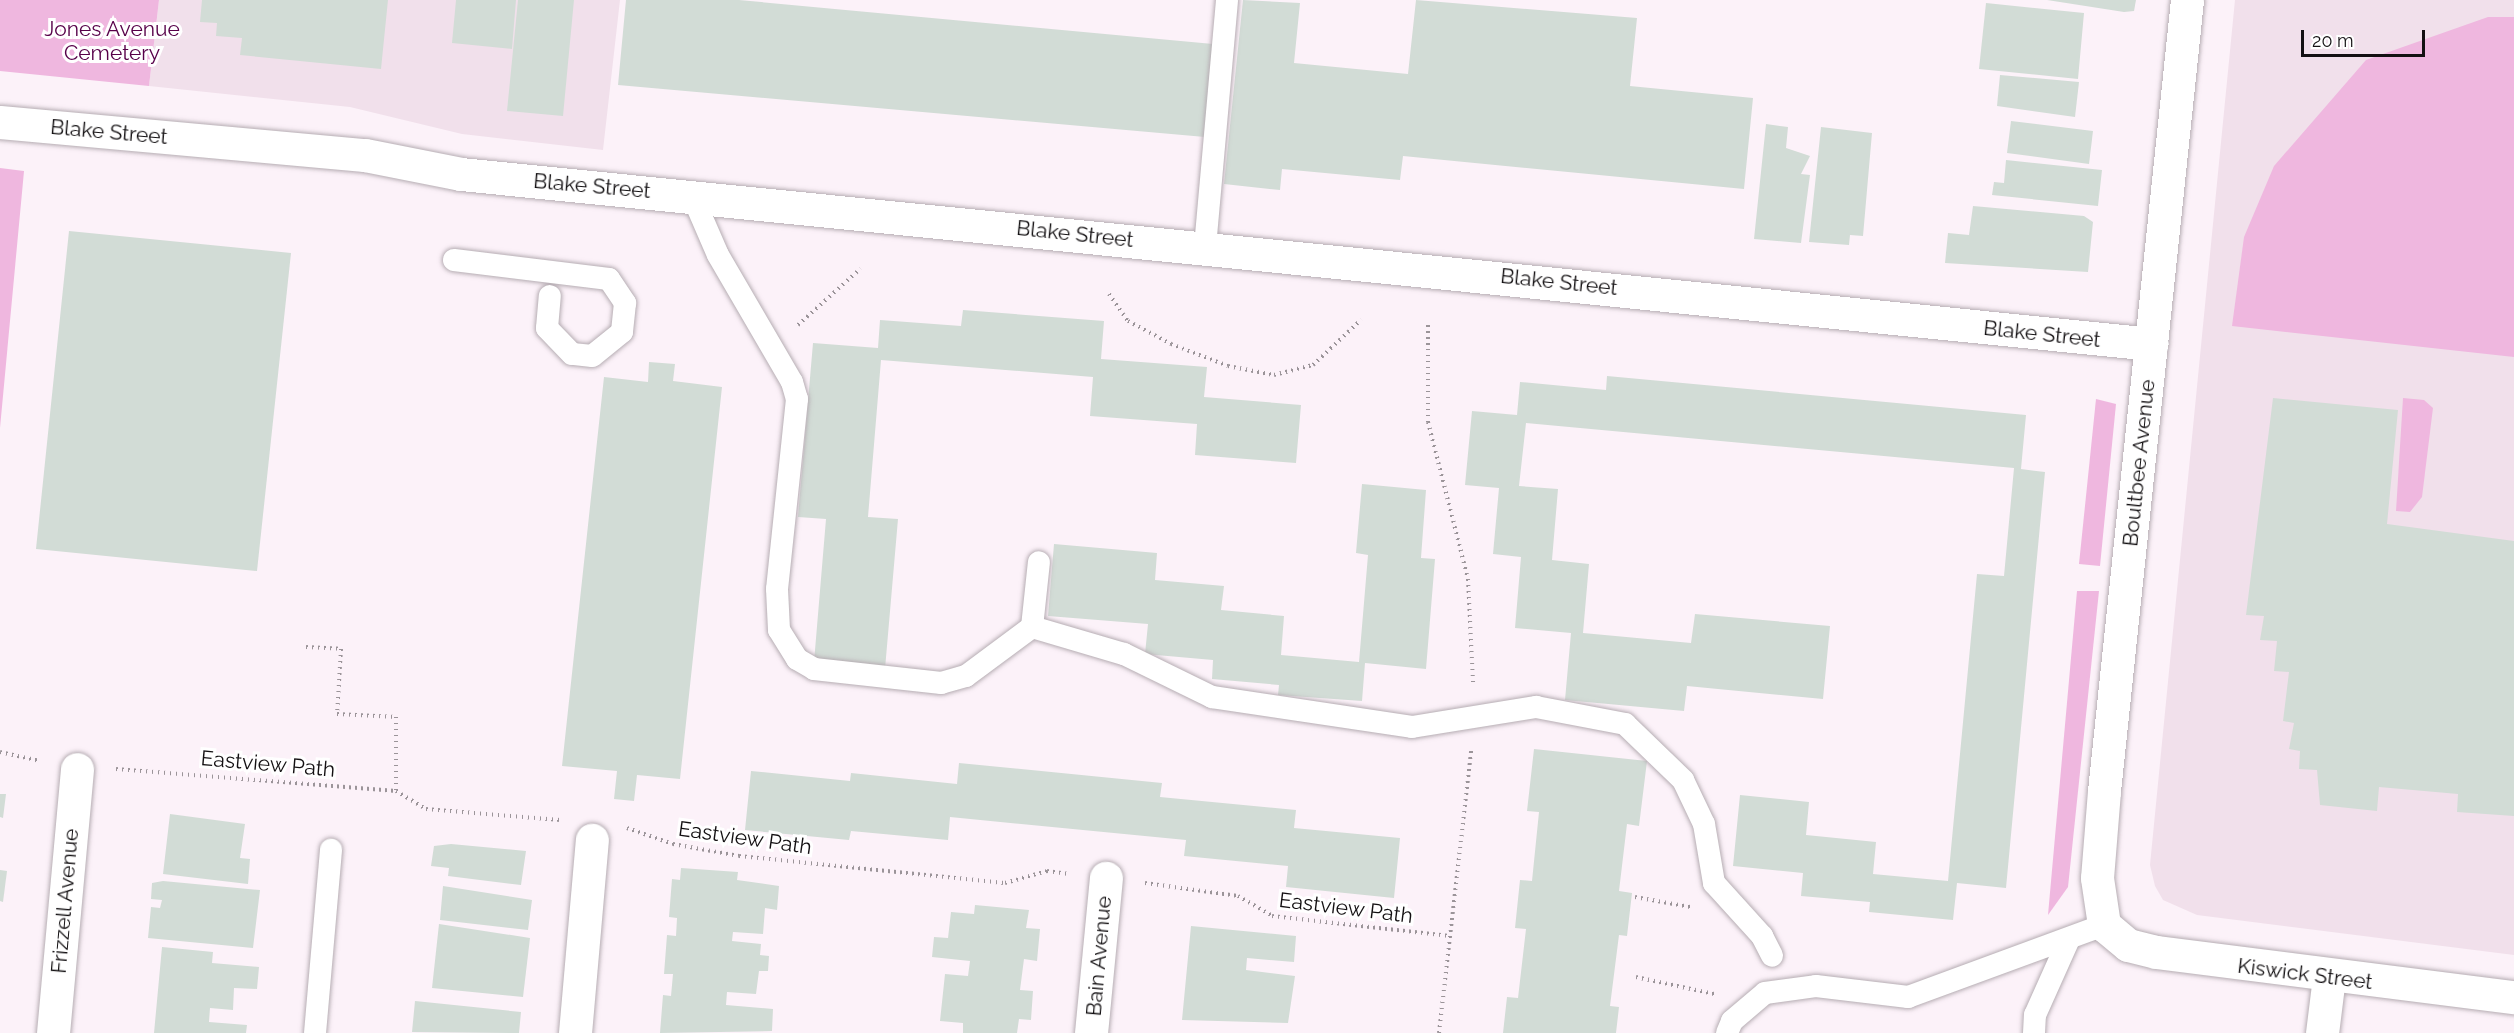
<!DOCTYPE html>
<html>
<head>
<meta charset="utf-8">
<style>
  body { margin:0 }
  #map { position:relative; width:2514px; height:1033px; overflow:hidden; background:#fcf2f9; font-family:Raleway,sans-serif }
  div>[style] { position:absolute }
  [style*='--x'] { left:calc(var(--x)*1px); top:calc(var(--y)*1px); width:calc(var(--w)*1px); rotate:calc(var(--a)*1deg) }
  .built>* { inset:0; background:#f1e0eb }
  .green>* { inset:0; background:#efb7df }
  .building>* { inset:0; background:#d2dcd6 }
  .path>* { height:4px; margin-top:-2px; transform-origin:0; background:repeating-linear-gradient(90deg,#9b9499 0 1.5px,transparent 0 6px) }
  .roads { filter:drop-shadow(0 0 2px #b6adb3) drop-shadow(0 0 2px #b6adb3) }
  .service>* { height:22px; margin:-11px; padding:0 11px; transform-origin:11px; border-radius:11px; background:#fff }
  .minor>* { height:33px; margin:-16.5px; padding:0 16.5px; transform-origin:16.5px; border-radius:16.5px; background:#fff }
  span { translate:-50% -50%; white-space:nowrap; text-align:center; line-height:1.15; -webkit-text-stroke:6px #fff; paint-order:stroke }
  .park-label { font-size:21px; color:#570049 }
  .street-label { font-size:21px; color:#131012 }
  .scale { position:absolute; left:2301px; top:30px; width:124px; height:27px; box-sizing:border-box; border:3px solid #131012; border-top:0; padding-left:8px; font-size:18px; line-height:21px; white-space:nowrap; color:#131012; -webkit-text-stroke:4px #fff; paint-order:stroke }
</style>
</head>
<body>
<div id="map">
  <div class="built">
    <div style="clip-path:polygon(159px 0,620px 0,603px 150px,462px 134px,350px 107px,149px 86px)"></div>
    <div style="clip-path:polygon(2235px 0,2514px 0,2514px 955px,2197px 915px,2163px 900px,2155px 886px,2150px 865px)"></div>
  </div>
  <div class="green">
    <div style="clip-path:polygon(0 0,159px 0,149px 86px,0 71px)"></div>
    <div style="clip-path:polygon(2488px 17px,2514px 17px,2514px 357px,2232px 326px,2244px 237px,2274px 166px,2366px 60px)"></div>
    <div style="clip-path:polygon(0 168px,24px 171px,0 428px)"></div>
    <div style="clip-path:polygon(2403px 398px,2424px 400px,2433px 408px,2422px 497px,2410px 512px,2396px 511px)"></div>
    <div style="clip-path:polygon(2096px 399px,2116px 404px,2100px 566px,2079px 564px)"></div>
    <div style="clip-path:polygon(2077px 591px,2099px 591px,2068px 887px,2048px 915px)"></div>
  </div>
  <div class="building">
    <div style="clip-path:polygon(202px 0,388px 0,381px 69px,240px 55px,242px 38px,216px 36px,217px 23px,200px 22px)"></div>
    <div style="clip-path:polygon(456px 0,516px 0,512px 49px,452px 43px)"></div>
    <div style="clip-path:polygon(518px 0,574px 0,563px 116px,507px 111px)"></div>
    <div style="clip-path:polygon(626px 0,739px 0,1213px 44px,1205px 137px,618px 85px)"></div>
    <div style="clip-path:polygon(1243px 0,1300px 3px,1294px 63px,1408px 74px,1416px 0,1637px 18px,1630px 86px,1753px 98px,1744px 189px,1403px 156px,1400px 180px,1282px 169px,1280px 190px,1224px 184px)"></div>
    <div style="clip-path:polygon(2047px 0,2136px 0,2134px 11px,2124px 12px)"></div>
    <div style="clip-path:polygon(1986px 3px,2084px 13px,2078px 79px,1979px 69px)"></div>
    <div style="clip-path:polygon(2000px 75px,2079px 82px,2075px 117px,1997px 106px)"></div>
    <div style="clip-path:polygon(2011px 121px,2093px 131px,2089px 164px,2007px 153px)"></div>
    <div style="clip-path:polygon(1766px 124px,1788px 127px,1786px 148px,1810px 156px,1801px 174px,1810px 175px,1801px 243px,1754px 239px)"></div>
    <div style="clip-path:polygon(1821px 127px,1872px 133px,1863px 236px,1850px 235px,1849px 245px,1809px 242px)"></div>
    <div style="clip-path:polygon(2006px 160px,2102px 170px,2098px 206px,1992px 195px,1994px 182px,2004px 183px)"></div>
    <div style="clip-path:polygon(1973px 206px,2084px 216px,2093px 222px,2088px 272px,1945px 263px,1948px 233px,1969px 235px)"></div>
    <div style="clip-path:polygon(69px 231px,291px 253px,257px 571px,36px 549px)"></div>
    <div style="clip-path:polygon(963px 310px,1104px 321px,1101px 359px,1207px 367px,1204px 397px,1301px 405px,1296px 463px,1195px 455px,1197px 424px,1090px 416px,1093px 377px,881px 360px,868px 517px,898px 519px,885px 669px,814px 662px,826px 519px,798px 517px,813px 343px,878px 348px,880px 320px,961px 326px)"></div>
    <div style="clip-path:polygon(649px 362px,675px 364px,673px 381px,722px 387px,680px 779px,637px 775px,634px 801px,614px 799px,617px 771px,562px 766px,604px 377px,648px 382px)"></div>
    <div style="clip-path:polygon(1607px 376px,2026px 415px,2021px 469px,2045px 472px,2006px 888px,1957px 883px,1953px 920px,1869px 912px,1870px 902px,1801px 896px,1803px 873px,1733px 866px,1740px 795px,1809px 802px,1806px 835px,1876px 842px,1873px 874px,1948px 881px,1977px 574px,2004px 576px,2014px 468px,1526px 423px,1519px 486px,1558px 489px,1552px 560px,1589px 564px,1583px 633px,1691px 643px,1695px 614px,1830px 626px,1823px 699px,1687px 686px,1684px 711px,1565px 700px,1571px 633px,1515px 628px,1521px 557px,1493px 554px,1499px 488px,1465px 485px,1472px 411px,1517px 415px,1520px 382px,1606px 390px)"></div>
    <div style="clip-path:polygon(2273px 398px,2398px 410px,2387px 524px,2514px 541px,2514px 816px,2457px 812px,2458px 794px,2379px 787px,2377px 811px,2320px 805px,2317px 770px,2299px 769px,2300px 751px,2289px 749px,2294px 723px,2283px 721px,2289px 672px,2274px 671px,2277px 641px,2260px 640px,2264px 616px,2246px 615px)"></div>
    <div style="clip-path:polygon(1362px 484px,1426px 490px,1421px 558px,1435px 559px,1426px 669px,1365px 663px,1362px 701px,1278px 695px,1279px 685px,1212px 679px,1213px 660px,1145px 654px,1148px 624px,1048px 616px,1054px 544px,1157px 553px,1155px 580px,1224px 586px,1221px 610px,1284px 616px,1281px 655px,1359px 662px,1368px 555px,1356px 553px)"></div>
    <div style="clip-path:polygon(1534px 749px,1647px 761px,1639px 826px,1627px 824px,1619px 891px,1632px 893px,1627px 936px,1619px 935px,1610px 1006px,1619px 1007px,1616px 1033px,1503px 1033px,1507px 997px,1518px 998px,1526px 929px,1515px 928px,1520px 880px,1532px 881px,1539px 812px,1527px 811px)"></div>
    <div style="clip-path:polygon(959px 763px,1162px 783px,1160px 797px,1296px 810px,1294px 828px,1400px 838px,1394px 898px,1286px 887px,1288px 866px,1184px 856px,1186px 840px,950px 817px,948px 840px,851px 831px,849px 840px,745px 830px,751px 771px,850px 781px,851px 773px,957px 784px)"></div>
    <div style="clip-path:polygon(0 794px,6px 794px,3px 818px,0 817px)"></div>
    <div style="clip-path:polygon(170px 814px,245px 824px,240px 858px,250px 859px,248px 884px,163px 874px)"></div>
    <div style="clip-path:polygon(451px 844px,526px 851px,521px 885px,448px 876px,449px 868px,431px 866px,434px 846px)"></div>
    <div style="clip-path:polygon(681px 868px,738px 872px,737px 880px,779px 886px,777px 910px,765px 908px,763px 934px,733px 932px,732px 941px,761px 944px,760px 955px,769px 956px,768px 971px,759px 971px,756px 994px,727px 992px,726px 1005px,773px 1009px,772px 1031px,660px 1033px,663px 995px,671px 996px,673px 974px,664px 974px,667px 935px,676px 936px,677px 918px,669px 917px,672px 879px,680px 880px)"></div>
    <div style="clip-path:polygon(0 870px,7px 871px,3px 902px,0 901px)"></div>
    <div style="clip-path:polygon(163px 881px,260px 890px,253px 948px,148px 938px,151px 907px,160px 908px,162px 900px,151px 899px,152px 883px)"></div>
    <div style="clip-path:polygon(443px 886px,532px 900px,528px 930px,440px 920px)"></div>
    <div style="clip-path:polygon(975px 905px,1029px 910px,1026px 928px,1040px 929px,1037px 961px,1024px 959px,1020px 990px,1033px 991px,1031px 1020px,1019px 1019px,1017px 1033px,963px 1033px,963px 1023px,940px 1021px,945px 974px,968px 976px,970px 961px,932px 957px,934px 937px,948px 938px,951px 912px,974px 914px)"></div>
    <div style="clip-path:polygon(439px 924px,530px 938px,523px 997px,432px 988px)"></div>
    <div style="clip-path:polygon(1191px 926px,1296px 936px,1294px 962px,1247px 958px,1246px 970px,1295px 976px,1288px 1023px,1182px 1020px)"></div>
    <div style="clip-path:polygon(162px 947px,213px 952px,212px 963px,259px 967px,257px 989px,234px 988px,233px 1010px,210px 1008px,209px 1022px,247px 1025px,246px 1033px,154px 1033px)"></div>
    <div style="clip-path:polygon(415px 1001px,521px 1012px,519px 1033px,412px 1032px)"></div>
  </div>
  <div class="path">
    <div style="--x:1109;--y:294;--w:33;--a:55"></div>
    <div style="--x:1128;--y:321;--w:49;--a:28.1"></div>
    <div style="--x:1171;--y:344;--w:61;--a:21.1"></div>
    <div style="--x:1228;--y:366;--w:47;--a:11.1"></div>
    <div style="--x:1274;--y:375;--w:40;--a:-14.4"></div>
    <div style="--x:1313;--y:365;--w:66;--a:-43.2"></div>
    <div style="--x:798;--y:325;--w:84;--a:-42.1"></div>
    <div style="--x:1428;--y:325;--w:97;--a:90"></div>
    <div style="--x:1428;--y:422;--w:162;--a:75.7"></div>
    <div style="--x:1468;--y:579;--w:104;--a:87.2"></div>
    <div style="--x:306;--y:647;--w:35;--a:3"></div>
    <div style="--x:341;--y:649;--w:65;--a:93.5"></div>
    <div style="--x:337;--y:714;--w:59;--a:2.9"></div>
    <div style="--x:396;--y:717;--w:74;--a:90"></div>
    <div style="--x:0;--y:752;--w:41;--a:12.7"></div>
    <div style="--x:116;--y:769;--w:281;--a:4.5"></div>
    <div style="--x:396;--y:791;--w:35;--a:31"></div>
    <div style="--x:426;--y:809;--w:135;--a:4.7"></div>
    <div style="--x:627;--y:828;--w:49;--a:19.2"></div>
    <div style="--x:673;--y:844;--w:67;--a:10.3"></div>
    <div style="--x:739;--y:856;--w:267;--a:5.8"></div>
    <div style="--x:1005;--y:883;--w:44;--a:-15.9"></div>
    <div style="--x:1047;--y:871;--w:22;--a:8"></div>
    <div style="--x:1145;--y:883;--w:94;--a:8"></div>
    <div style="--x:1238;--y:896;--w:39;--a:30"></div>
    <div style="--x:1272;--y:916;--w:179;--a:6.4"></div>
    <div style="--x:1635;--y:897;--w:56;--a:10.3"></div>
    <div style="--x:1636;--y:977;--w:80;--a:12.3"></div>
    <div style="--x:1439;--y:1033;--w:285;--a:-83.5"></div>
  </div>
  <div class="roads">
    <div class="service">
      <div style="--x:692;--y:195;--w:65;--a:66.6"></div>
      <div style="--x:718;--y:255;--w:147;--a:59.8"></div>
      <div style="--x:792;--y:382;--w:18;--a:74"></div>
      <div style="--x:797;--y:399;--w:191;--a:96"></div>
      <div style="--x:777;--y:589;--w:41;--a:87.2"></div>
      <div style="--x:779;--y:630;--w:34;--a:58"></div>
      <div style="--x:797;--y:659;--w:20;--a:30"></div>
      <div style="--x:814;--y:669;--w:128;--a:6.3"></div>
      <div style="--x:941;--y:683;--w:26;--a:-16"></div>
      <div style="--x:966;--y:676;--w:82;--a:-36.6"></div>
      <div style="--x:1032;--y:627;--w:65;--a:-83.9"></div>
      <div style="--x:1205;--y:247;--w:248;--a:-84.9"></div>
      <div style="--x:454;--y:260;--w:156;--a:7"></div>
      <div style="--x:609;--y:279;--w:29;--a:56"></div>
      <div style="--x:625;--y:303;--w:29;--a:96"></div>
      <div style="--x:622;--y:332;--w:38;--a:141"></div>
      <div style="--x:592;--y:356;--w:20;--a:-174"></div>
      <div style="--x:572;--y:354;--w:36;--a:-134"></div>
      <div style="--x:547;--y:328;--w:32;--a:-85"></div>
      <div style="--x:1032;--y:627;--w:96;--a:16.4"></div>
      <div style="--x:1124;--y:654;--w:98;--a:26"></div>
      <div style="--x:1212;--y:697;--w:202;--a:8.5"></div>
      <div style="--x:1412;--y:727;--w:126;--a:-9.2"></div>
      <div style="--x:1536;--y:707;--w:91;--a:10.8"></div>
      <div style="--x:1625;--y:724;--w:81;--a:44"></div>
      <div style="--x:1683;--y:780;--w:49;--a:64.5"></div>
      <div style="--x:1704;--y:824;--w:60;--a:80.4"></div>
      <div style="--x:1714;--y:883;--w:72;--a:47.8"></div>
      <div style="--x:1762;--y:936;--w:22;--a:63"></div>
      <div style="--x:315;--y:1033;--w:184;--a:-85"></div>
      <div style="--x:1727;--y:1033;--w:13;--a:-67"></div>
      <div style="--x:1732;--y:1021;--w:43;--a:-40.3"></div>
      <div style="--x:1765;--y:993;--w:51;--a:-7.8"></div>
      <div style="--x:1816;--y:986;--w:93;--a:6.8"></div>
      <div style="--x:1908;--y:997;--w:209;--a:-20.2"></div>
      <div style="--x:2034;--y:1033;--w:18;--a:-87"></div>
      <div style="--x:2035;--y:1015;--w:83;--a:-65.9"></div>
    </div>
    <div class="minor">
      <div style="--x:2187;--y:0;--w:795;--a:95.99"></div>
      <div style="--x:2104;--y:791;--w:87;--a:94.6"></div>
      <div style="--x:2097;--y:878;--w:48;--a:81.5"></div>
      <div style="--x:2104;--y:925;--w:31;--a:40"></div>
      <div style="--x:2128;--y:945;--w:29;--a:14"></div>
      <div style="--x:2156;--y:952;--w:361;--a:7.2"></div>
      <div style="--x:0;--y:122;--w:366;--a:5.2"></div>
      <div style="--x:365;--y:155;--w:98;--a:11.2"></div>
      <div style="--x:461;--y:174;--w:1699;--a:5.74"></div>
      <div style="--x:53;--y:1033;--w:265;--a:-84.8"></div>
      <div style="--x:575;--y:1033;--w:194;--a:-85"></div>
      <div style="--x:1091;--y:1033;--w:156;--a:-84.5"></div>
      <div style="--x:2322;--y:1033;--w:56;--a:-82.9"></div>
    </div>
  </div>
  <div class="park-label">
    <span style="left:112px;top:41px">Jones Avenue<br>Cemetery</span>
  </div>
  <div class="street-label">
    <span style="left:109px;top:132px;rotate:5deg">Blake Street</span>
    <span style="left:592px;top:186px;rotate:5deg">Blake Street</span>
    <span style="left:1075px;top:234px;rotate:6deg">Blake Street</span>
    <span style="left:1559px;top:282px;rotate:6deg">Blake Street</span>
    <span style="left:2042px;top:334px;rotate:6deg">Blake Street</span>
    <span style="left:2139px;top:463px;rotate:-84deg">Boultbee Avenue</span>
    <span style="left:268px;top:764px;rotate:5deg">Eastview Path</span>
    <span style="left:745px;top:838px;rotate:8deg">Eastview Path</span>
    <span style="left:65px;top:901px;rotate:-85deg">Frizzell Avenue</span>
    <span style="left:1346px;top:908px;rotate:7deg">Eastview Path</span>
    <span style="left:1099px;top:956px;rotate:-85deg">Bain Avenue</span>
    <span style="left:2305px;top:974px;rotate:7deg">Kiswick Street</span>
  </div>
  <div class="scale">20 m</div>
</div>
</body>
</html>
